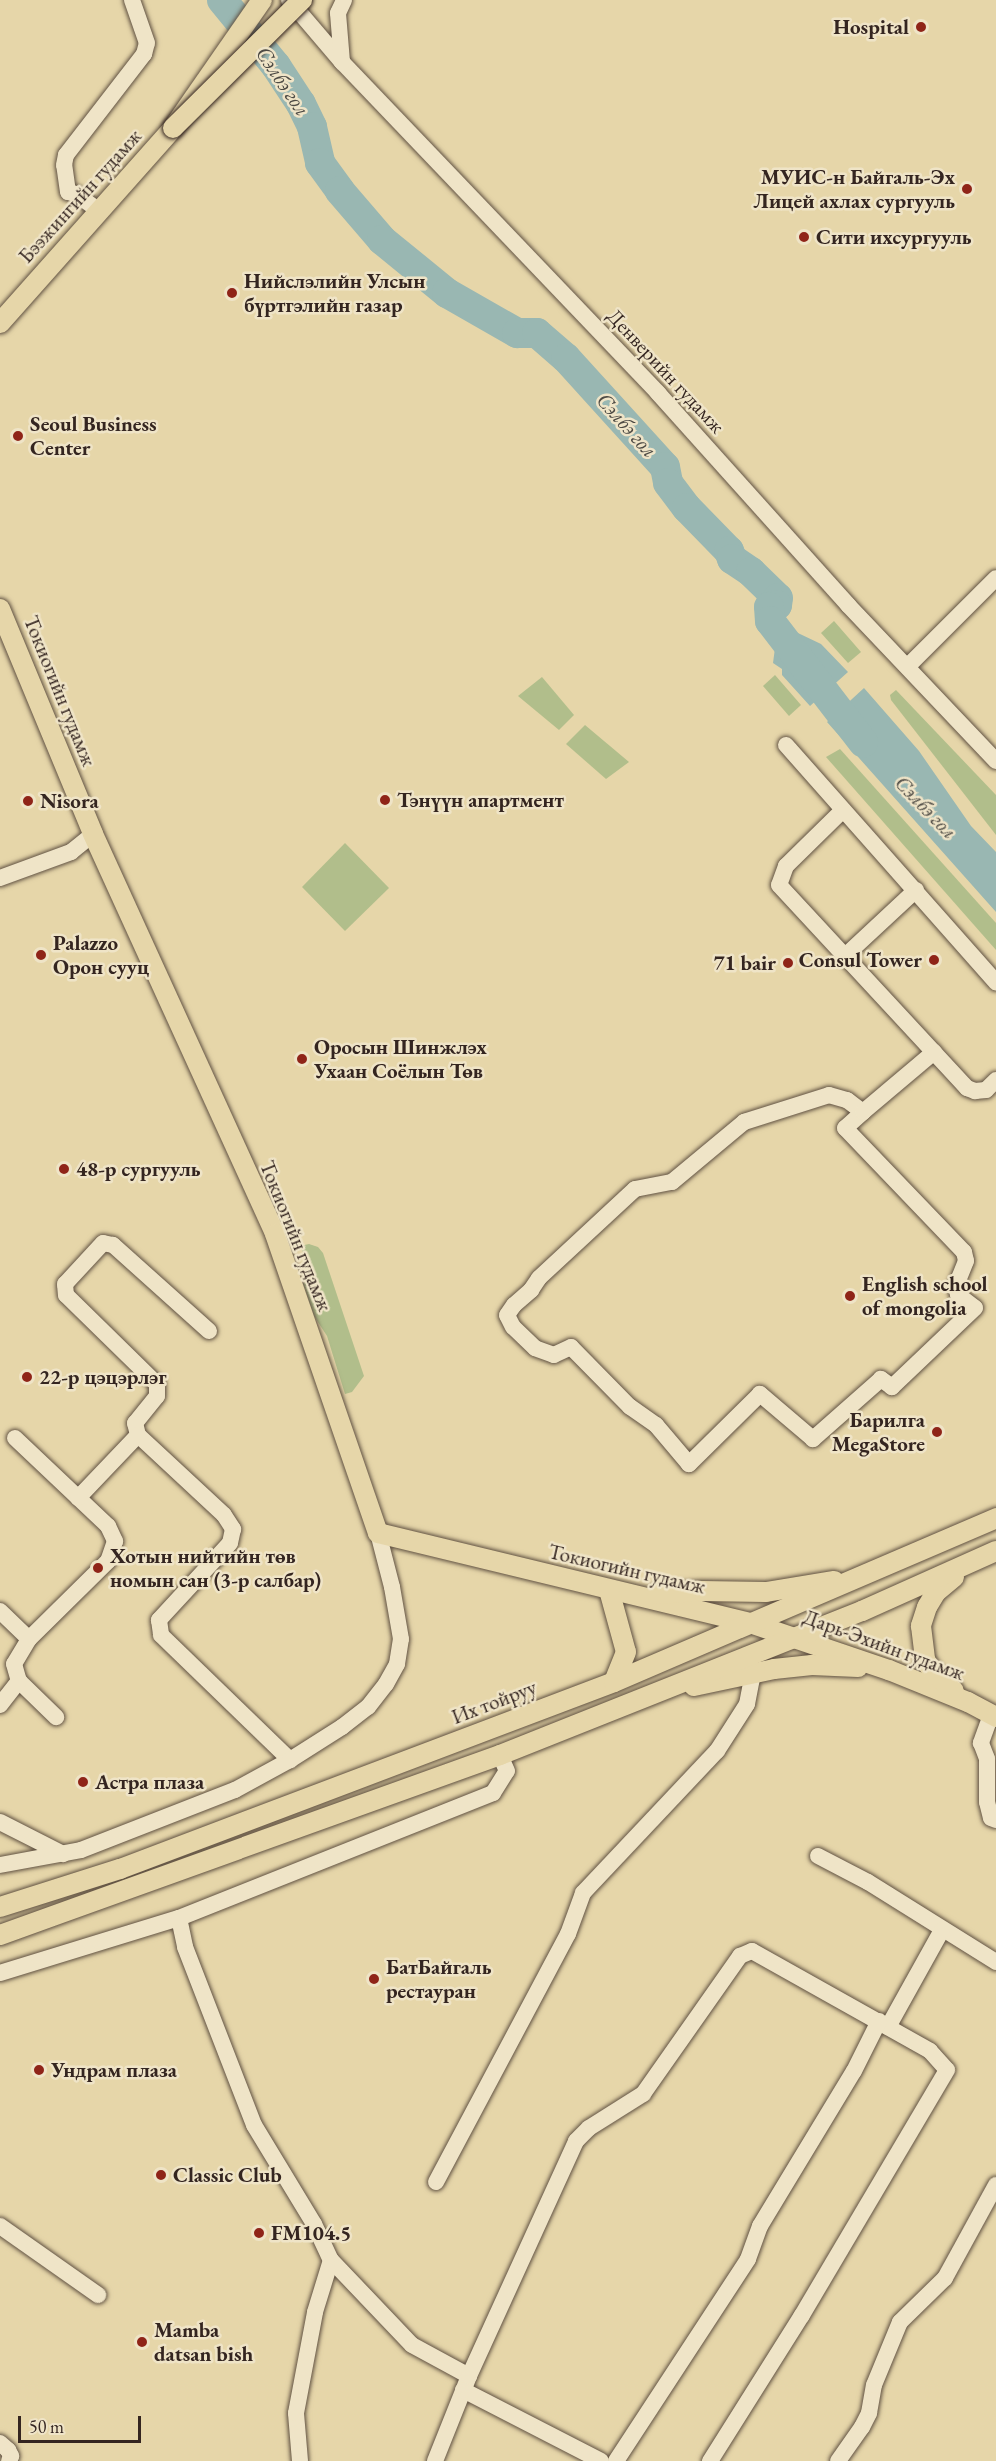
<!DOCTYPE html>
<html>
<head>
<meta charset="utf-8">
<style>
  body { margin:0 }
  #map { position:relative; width:996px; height:2461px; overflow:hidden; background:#e6d6a9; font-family:"EB Garamond",serif }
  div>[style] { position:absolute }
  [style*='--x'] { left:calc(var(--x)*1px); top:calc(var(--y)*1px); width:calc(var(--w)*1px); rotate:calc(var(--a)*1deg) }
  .green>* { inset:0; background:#b1be8b }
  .water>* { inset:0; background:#99b7b2 }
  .river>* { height:30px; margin:-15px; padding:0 15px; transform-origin:15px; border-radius:15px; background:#99b7b2 }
  .roads { filter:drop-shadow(0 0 2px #605142) drop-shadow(0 0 2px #605142) }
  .minor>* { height:16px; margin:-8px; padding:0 8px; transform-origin:8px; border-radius:8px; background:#efe4c7 }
  .major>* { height:20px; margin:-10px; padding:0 10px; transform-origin:10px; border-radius:10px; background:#e6d6a9 }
  .bridges { filter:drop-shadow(0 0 2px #342520) drop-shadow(0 0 2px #342520) }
  .major-bridge>* { height:20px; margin:-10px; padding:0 10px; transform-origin:10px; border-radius:10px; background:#e6d6a9 }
  .dots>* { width:16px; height:16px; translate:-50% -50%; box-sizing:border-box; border:3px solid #efe4c7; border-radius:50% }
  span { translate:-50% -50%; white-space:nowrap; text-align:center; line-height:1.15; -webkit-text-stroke:5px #efe4c7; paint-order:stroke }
  .poi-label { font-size:21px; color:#342520; font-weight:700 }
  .right { translate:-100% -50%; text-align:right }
  .left { translate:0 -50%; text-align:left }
  .street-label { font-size:21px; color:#342520 }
  .water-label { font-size:22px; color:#4d4a44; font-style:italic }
  .scale { position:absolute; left:18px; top:2416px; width:123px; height:27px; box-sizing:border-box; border:3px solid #342520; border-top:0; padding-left:8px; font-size:18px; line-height:21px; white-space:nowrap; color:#342520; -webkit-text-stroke:4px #efe4c7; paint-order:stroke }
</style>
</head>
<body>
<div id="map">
  <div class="green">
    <div style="clip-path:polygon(834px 621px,861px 652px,848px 663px,821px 633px)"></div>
    <div style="clip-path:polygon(775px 675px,801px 705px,789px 716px,763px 686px)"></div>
    <div style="clip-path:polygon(542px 677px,574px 715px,559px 730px,518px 696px)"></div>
    <div style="clip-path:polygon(896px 690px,996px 795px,996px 835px,891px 700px,890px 695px)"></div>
    <div style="clip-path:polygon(585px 725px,629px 762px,606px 779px,566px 744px)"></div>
    <div style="clip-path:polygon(840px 749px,996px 923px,996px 950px,826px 757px)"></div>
    <div style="clip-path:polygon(345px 843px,389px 888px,345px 931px,302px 887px)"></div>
    <div style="clip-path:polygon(309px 1244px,318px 1247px,323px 1253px,364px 1376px,352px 1392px,345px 1394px,327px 1336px,314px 1316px,303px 1283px,315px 1280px,300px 1246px)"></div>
  </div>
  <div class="water">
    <div style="clip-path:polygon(766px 612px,776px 618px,779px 624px,821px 644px,848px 672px,810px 706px,782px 675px,782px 669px,773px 663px,775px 648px)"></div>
    <div style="clip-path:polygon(864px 688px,919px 751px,971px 826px,996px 852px,996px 912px,827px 722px)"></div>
  </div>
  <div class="river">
    <div style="--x:222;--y:0;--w:85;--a:50.7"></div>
    <div style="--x:276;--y:66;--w:45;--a:56.7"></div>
    <div style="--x:301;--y:104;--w:25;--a:64"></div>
    <div style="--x:312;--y:127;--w:37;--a:77"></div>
    <div style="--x:320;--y:163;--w:34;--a:54"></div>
    <div style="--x:340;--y:191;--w:65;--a:49.4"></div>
    <div style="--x:382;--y:240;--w:84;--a:39.2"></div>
    <div style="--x:447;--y:293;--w:81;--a:29.7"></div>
    <div style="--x:517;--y:333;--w:20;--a:0"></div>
    <div style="--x:537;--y:333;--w:38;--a:41"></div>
    <div style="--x:566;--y:358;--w:147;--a:47.8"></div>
    <div style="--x:665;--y:467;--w:16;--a:79"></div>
    <div style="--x:668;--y:483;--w:31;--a:53"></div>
    <div style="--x:687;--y:508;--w:60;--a:45.7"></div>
    <div style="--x:729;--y:551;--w:9;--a:69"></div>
    <div style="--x:732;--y:559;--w:23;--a:34"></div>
    <div style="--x:751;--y:572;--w:37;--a:44"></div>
    <div style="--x:778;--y:598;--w:7;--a:98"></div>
    <div style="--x:777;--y:605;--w:8;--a:166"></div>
    <div style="--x:769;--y:607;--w:14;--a:86"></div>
    <div style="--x:770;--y:621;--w:153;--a:52.5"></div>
  </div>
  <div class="roads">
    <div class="minor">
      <div style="--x:289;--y:0;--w:82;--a:49.5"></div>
      <div style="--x:342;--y:62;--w:458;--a:46.3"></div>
      <div style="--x:658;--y:393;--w:285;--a:48.1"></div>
      <div style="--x:848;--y:605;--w:215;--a:46.5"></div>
      <div style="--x:342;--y:62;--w:49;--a:-94.7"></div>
      <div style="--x:338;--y:13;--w:14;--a:-65"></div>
      <div style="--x:98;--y:210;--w:27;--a:-144"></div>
      <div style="--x:76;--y:194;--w:8;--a:-166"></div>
      <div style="--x:68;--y:192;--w:27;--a:-98"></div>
      <div style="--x:64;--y:165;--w:10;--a:-79"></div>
      <div style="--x:66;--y:155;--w:128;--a:-52.3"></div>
      <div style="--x:144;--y:54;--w:11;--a:-75"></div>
      <div style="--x:147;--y:43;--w:46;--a:-109.2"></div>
      <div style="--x:908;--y:666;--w:124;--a:-45"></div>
      <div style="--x:786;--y:745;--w:317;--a:48.5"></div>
      <div style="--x:843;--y:810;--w:80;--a:135.5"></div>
      <div style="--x:786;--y:866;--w:20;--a:110"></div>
      <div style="--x:779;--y:885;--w:277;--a:47.2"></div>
      <div style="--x:967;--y:1088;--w:9;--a:21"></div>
      <div style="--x:975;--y:1091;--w:11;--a:-5"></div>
      <div style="--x:986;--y:1090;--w:14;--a:-45"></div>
      <div style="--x:0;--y:878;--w:76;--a:-20.1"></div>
      <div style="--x:71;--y:852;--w:28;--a:-39"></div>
      <div style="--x:845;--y:956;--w:97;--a:-42.9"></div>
      <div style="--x:863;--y:1112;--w:24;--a:138"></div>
      <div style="--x:845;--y:1128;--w:172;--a:46.2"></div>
      <div style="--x:964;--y:1252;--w:9;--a:77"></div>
      <div style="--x:966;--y:1261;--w:27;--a:112"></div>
      <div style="--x:956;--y:1286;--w:9;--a:77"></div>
      <div style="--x:958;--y:1295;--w:21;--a:37"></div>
      <div style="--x:975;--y:1308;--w:115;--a:136.4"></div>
      <div style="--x:892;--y:1387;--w:14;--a:-144"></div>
      <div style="--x:881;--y:1379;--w:91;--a:138.6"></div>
      <div style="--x:813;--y:1439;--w:70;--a:-139.7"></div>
      <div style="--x:760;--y:1394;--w:100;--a:135.4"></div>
      <div style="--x:689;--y:1464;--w:51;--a:-130.2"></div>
      <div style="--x:656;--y:1425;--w:32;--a:-145"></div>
      <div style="--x:630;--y:1407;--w:84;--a:-134.5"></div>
      <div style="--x:571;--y:1347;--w:19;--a:155"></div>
      <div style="--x:554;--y:1355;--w:20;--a:-160"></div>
      <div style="--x:535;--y:1348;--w:30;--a:-136"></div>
      <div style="--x:513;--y:1327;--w:13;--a:-117"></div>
      <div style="--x:507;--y:1315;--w:12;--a:-55"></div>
      <div style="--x:514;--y:1305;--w:23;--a:-41"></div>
      <div style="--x:531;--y:1290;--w:14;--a:-56"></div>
      <div style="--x:539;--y:1278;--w:131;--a:-42.8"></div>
      <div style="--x:635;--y:1189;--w:38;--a:-11"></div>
      <div style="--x:672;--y:1182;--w:94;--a:-39.8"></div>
      <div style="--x:744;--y:1122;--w:89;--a:-17.6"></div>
      <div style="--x:829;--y:1095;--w:19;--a:16"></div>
      <div style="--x:847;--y:1100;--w:20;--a:37"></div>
      <div style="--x:863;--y:1112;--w:93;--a:-40.2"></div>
      <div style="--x:209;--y:1331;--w:129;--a:-138.1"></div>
      <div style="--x:113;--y:1245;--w:10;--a:-169"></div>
      <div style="--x:103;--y:1243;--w:56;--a:132.8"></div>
      <div style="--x:65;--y:1284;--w:11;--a:85"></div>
      <div style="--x:66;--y:1295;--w:127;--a:44.4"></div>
      <div style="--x:157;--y:1384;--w:12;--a:90"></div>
      <div style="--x:157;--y:1396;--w:35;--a:129"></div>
      <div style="--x:135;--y:1423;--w:12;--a:76"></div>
      <div style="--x:138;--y:1435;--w:117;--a:42.9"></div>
      <div style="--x:224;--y:1515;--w:17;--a:57"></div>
      <div style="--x:233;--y:1529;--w:14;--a:102"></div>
      <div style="--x:230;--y:1543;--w:105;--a:132.7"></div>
      <div style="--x:159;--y:1620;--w:15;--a:82"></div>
      <div style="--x:161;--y:1635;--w:180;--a:44.1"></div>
      <div style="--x:15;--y:1438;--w:128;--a:43.4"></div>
      <div style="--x:108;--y:1526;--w:17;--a:65"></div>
      <div style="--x:115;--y:1541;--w:21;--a:109"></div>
      <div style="--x:108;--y:1561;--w:111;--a:135.4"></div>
      <div style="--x:29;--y:1639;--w:29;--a:121"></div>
      <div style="--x:14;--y:1664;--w:18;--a:74"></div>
      <div style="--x:19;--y:1681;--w:52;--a:44.2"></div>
      <div style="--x:78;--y:1498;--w:87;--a:-46.4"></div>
      <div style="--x:0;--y:1611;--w:40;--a:44"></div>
      <div style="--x:0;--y:1705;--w:31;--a:-52"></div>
      <div style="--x:991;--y:1715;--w:30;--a:110"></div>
      <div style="--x:981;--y:1743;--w:17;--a:69"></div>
      <div style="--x:987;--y:1759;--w:43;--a:90"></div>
      <div style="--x:987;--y:1802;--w:16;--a:76"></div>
      <div style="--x:991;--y:1818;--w:5;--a:22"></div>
      <div style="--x:0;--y:1822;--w:71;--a:26.9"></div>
      <div style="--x:818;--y:1856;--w:56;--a:27.5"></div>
      <div style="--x:868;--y:1882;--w:151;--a:32"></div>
      <div style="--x:0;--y:1865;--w:82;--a:-10.5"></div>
      <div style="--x:81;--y:1850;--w:165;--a:-21.3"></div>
      <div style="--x:235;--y:1790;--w:63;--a:-28.6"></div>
      <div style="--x:290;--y:1760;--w:62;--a:-32.4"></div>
      <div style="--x:342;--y:1727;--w:33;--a:-38"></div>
      <div style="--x:368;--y:1707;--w:29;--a:-52"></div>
      <div style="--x:386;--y:1684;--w:23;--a:-61"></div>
      <div style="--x:397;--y:1664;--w:25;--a:-81"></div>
      <div style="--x:401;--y:1639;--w:53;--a:-99.8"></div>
      <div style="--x:392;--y:1587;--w:56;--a:-104.5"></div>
      <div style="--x:179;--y:1918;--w:30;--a:78"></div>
      <div style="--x:185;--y:1947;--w:191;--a:68.8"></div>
      <div style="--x:254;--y:2125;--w:116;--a:58.8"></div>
      <div style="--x:314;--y:2224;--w:40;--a:65"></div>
      <div style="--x:331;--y:2260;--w:117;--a:46.4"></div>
      <div style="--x:412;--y:2345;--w:65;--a:28.5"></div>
      <div style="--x:469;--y:2376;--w:92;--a:111.8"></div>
      <div style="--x:0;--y:1973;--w:187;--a:-17.1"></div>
      <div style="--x:179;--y:1918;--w:338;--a:-21.7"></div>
      <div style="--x:493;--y:1793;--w:26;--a:-58"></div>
      <div style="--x:507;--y:1771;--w:17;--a:-114"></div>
      <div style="--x:888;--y:2027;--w:111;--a:-60.9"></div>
      <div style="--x:436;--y:2182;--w:281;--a:-62"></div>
      <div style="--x:568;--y:1934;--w:44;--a:-69.9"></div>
      <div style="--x:583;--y:1893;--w:195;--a:-46.7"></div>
      <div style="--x:717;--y:1751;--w:56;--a:-57.4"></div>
      <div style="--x:747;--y:1704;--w:31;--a:-79"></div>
      <div style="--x:0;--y:2226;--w:120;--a:35.1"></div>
      <div style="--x:469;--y:2376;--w:258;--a:-65.5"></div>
      <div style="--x:576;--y:2141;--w:18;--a:-45"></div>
      <div style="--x:589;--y:2128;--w:64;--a:-32.2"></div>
      <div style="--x:643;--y:2094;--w:169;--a:-54.9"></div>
      <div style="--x:740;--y:1956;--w:13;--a:-23"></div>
      <div style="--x:752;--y:1951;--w:204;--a:29.3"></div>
      <div style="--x:930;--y:2051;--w:25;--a:48"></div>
      <div style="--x:947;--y:2070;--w:285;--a:120.6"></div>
      <div style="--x:802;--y:2315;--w:173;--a:122.2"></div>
      <div style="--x:463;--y:2390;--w:155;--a:27.2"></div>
      <div style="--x:0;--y:2443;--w:11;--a:41"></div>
      <div style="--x:8;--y:2450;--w:7;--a:63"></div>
      <div style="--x:11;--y:2456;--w:5;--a:112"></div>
      <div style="--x:300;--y:2461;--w:48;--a:-94.8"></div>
      <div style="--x:296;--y:2413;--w:103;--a:-79.3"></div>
      <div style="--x:315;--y:2312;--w:54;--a:-72.9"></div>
      <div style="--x:616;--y:2461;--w:241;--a:-56.8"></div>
      <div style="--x:748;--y:2259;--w:35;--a:-70"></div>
      <div style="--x:760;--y:2226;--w:181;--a:-58.8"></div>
      <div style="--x:854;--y:2071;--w:56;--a:-63.4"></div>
      <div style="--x:838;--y:2461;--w:42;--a:-54.8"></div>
      <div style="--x:862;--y:2427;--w:16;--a:-63"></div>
      <div style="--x:869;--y:2413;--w:28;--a:-80"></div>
      <div style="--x:874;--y:2385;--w:68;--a:-67.6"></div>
      <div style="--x:900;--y:2322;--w:63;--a:-44.4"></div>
      <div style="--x:945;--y:2278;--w:106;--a:-61.3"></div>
    </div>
    <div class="major">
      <div style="--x:0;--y:323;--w:261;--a:-48.4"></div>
      <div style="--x:173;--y:128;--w:156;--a:-55.2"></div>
      <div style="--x:0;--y:609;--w:243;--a:67.5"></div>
      <div style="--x:93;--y:834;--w:439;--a:65.5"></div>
      <div style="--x:275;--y:1234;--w:316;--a:71"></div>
      <div style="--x:378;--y:1533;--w:386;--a:13.6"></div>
      <div style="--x:753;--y:1624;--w:144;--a:18.7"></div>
      <div style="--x:889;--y:1670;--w:85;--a:22.1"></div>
      <div style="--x:968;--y:1702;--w:32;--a:28"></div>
      <div style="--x:954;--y:1577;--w:23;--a:140"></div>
      <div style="--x:936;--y:1592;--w:17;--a:121"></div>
      <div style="--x:927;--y:1607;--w:20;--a:108"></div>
      <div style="--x:921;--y:1626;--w:34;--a:83"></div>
      <div style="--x:925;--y:1660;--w:14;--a:56"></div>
      <div style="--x:933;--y:1672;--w:28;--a:42"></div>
      <div style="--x:609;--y:1590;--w:64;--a:74.7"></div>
      <div style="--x:626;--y:1652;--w:32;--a:112"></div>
      <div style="--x:657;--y:1594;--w:44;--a:-3.9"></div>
      <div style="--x:701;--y:1591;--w:65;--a:0.9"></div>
      <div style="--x:766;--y:1592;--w:69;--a:-9.2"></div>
      <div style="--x:694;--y:1686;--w:82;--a:-12"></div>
      <div style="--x:774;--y:1669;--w:38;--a:-6"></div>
      <div style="--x:812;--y:1665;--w:46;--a:2.5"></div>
      <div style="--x:0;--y:1907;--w:126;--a:-17.6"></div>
      <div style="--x:120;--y:1869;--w:528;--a:-20.73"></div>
      <div style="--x:614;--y:1682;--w:416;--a:-23.2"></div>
      <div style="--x:0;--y:1935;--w:531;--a:-19.8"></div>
      <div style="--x:500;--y:1755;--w:390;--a:-21.7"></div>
      <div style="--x:862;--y:1611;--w:147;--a:-24.1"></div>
    </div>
  </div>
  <div class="bridges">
    <div class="major-bridge">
      <div style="--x:173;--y:128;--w:182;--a:-44.8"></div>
    </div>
  </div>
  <div class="dots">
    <div style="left:921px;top:27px;background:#8f2418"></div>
    <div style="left:967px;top:189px;background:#8f2418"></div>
    <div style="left:804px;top:237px;background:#8f2418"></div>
    <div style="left:232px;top:293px;background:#8f2418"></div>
    <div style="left:18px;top:436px;background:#8f2418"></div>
    <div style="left:385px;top:800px;background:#8f2418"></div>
    <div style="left:28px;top:801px;background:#8f2418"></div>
    <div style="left:41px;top:955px;background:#8f2418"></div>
    <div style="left:934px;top:960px;background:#8f2418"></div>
    <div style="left:788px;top:963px;background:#8f2418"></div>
    <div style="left:302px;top:1059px;background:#8f2418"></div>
    <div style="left:64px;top:1169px;background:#8f2418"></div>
    <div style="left:850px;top:1296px;background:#8f2418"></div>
    <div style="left:27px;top:1377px;background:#8f2418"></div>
    <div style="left:937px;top:1432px;background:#8f2418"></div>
    <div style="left:98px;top:1568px;background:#8f2418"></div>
    <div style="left:83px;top:1782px;background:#8f2418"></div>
    <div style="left:374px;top:1979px;background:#8f2418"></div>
    <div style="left:39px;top:2070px;background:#8f2418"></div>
    <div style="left:161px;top:2175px;background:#8f2418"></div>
    <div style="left:259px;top:2233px;background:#8f2418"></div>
    <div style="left:142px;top:2342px;background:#8f2418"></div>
  </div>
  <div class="poi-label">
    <span class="right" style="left:909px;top:27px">Hospital</span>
    <span class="right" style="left:955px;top:189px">МУИС-н Байгаль-Эх<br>Лицей ахлах сургууль</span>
    <span class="left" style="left:816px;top:237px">Сити ихсургууль</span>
    <span class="left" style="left:244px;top:293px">Нийслэлийн Улсын<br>бүртгэлийн газар</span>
    <span class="left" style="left:30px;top:436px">Seoul Business<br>Center</span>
    <span class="left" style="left:397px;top:800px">Тэнүүн апартмент</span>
    <span class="left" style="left:40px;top:801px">Nisora</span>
    <span class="left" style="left:53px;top:955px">Palazzo<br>Орон сууц</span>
    <span class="right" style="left:922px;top:960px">Consul Tower</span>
    <span class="right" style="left:776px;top:963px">71 bair</span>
    <span class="left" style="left:314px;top:1059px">Оросын Шинжлэх<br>Ухаан Соёлын Төв</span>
    <span class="left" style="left:76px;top:1169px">48-р сургууль</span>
    <span class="left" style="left:862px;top:1296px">English school<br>of mongolia</span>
    <span class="left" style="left:39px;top:1377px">22-р цэцэрлэг</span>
    <span class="right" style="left:925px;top:1432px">Барилга<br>MegaStore</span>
    <span class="left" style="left:110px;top:1568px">Хотын нийтийн төв<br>номын сан (3-р салбар)</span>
    <span class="left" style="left:95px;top:1782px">Астра плаза</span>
    <span class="left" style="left:386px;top:1979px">БатБайгаль<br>рестауран</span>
    <span class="left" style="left:51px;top:2070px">Ундрам плаза</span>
    <span class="left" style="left:173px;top:2175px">Classic Club</span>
    <span class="left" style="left:271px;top:2233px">FM104.5</span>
    <span class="left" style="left:154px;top:2342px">Mamba<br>datsan bish</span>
  </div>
  <div class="street-label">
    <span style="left:80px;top:196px;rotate:-48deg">Бээжингийн гудамж</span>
    <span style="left:666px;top:371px;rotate:47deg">Денверийн гудамж</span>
    <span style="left:60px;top:691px;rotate:68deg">Токиогийн гудамж</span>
    <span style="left:296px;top:1236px;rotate:68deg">Токиогийн гудамж</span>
    <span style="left:627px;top:1569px;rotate:13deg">Токиогийн гудамж</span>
    <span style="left:884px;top:1645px;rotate:20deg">Дарь-Эхийн гудамж</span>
    <span style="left:494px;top:1702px;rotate:-21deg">Их тойруу</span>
  </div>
  <div class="water-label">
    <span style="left:283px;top:81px;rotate:56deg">Сэлбэ гол</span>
    <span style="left:627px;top:425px;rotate:48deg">Сэлбэ гол</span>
    <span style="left:926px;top:807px;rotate:46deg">Сэлбэ гол</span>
  </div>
  <div class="scale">50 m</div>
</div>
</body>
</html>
